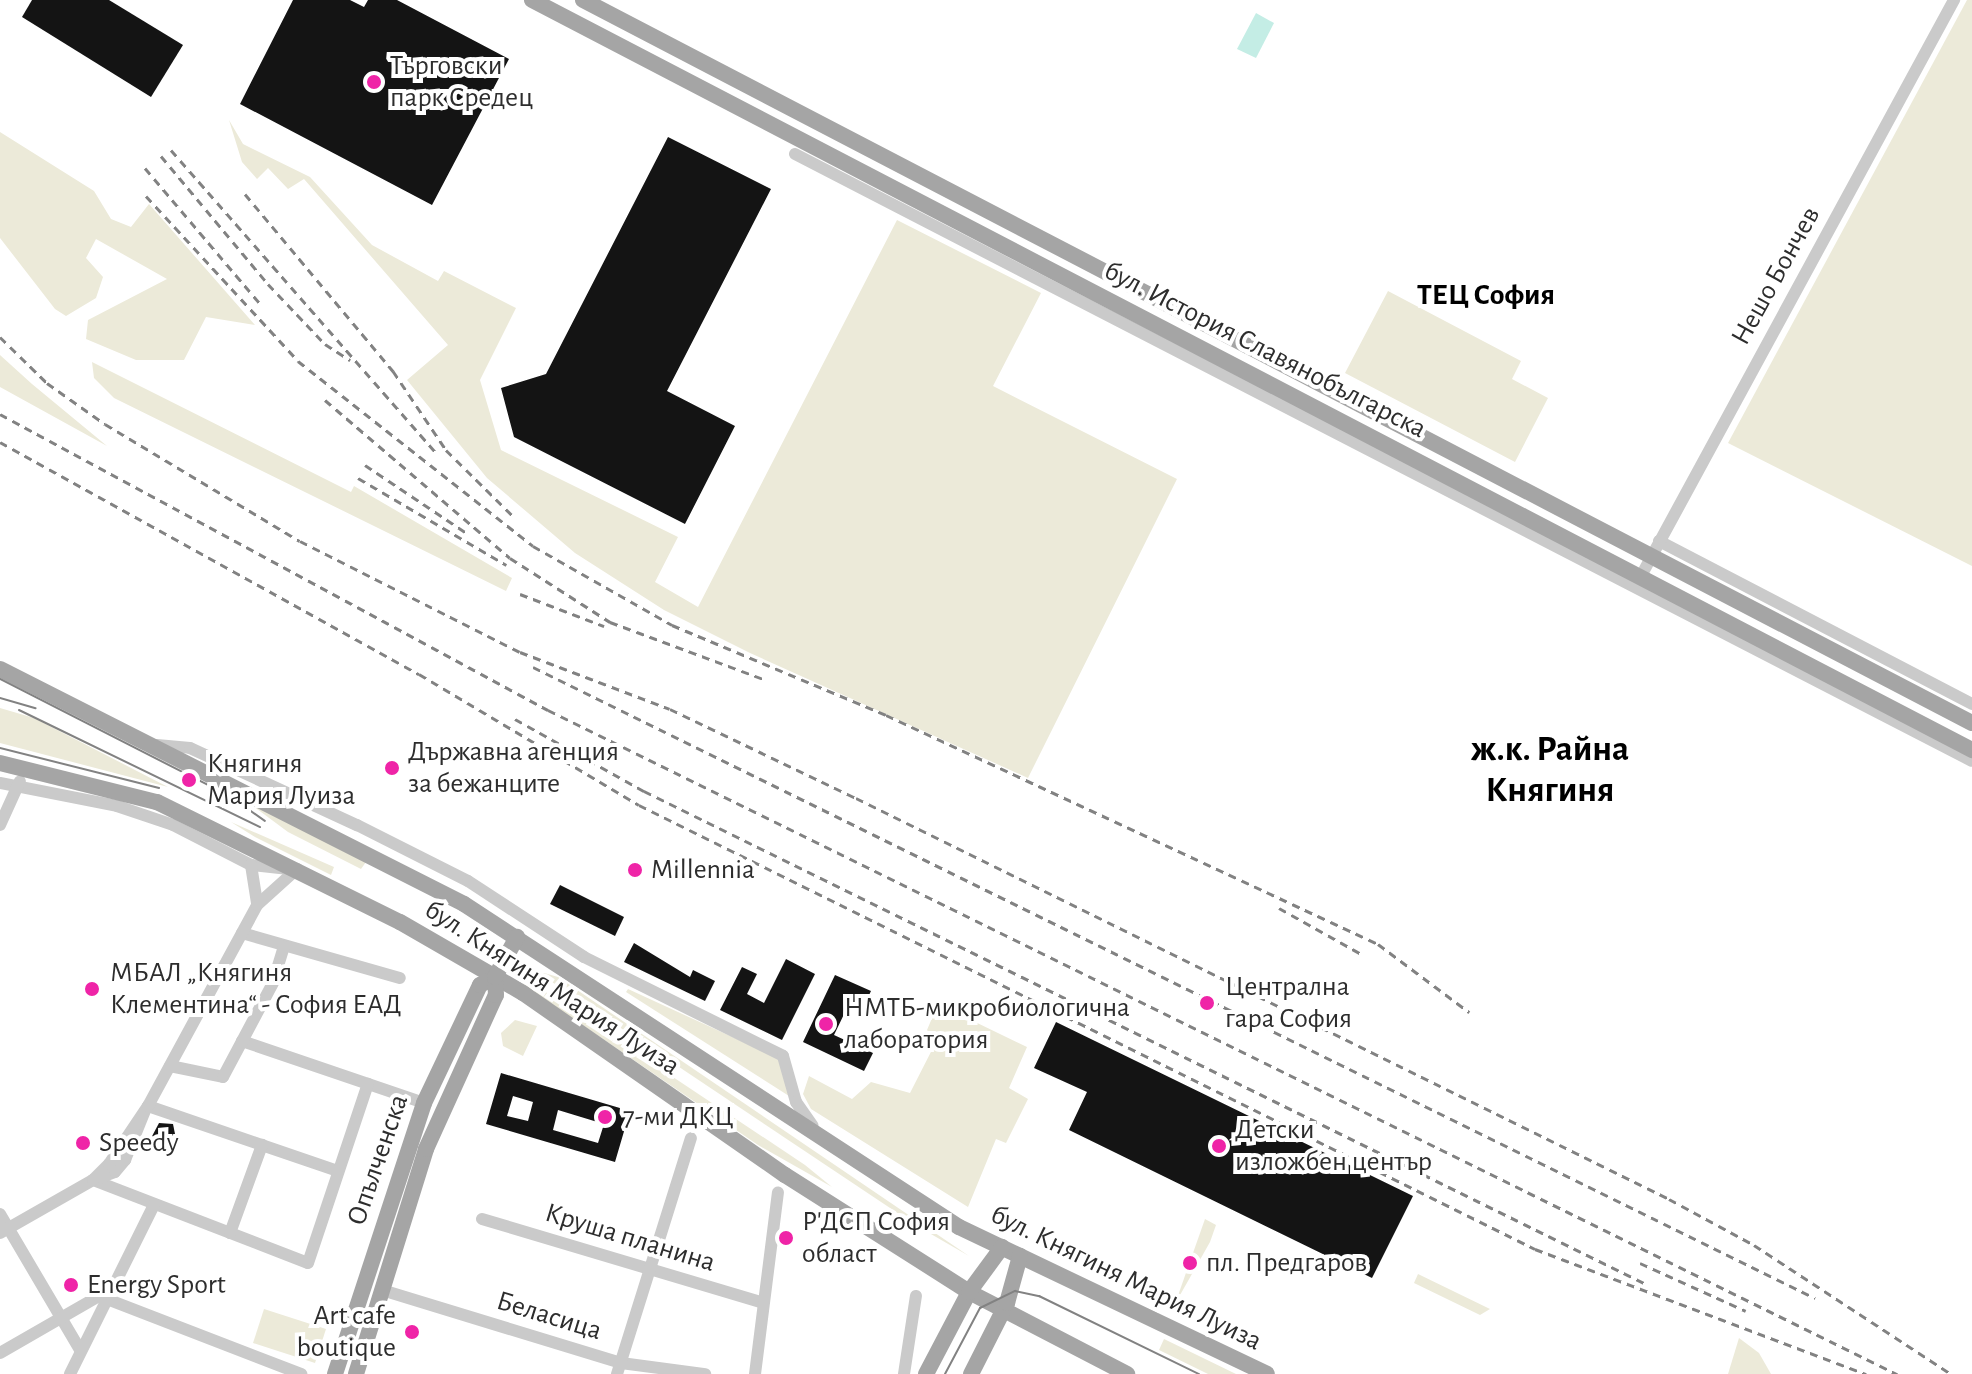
<!DOCTYPE html>
<html>
<head>
<meta charset="utf-8">
<style>
  body { margin:0 }
  #map { position:relative; width:1972px; height:1374px; overflow:hidden; background:#fff; font-family:"Alegreya Sans",sans-serif }
  div>[style] { position:absolute }
  [style*='--x'] { left:calc(var(--x)*1px); top:calc(var(--y)*1px); width:calc(var(--w)*1px); rotate:calc(var(--a)*1deg) }
  .green>* { inset:0; background:#ecead9 }
  .water>* { inset:0; background:#c4ede5 }
  .building>* { inset:0; background:#141414 }
  .minor>* { height:12px; margin:-6px; padding:0 6px; transform-origin:6px; border-radius:6px; background:#cacaca }
  .major>* { height:16px; margin:-8px; padding:0 8px; transform-origin:8px; border-radius:8px; background:#a5a5a5 }
  .tram>* { height:2px; margin:-1px; padding:0 1px; transform-origin:1px; border-radius:1px; background:#828282 }
  .rail>* { height:3px; margin-top:-1.5px; transform-origin:0; background:repeating-linear-gradient(90deg,#828282 0 8px,transparent 0 14px) }
  .dots>* { width:22px; height:22px; translate:-50% -50%; box-sizing:border-box; border:4px solid #fff; border-radius:50% }
  span { translate:-50% -50%; white-space:nowrap; text-align:center; line-height:1.15; -webkit-text-stroke:8px #fff; paint-order:stroke }
  .poi-label { font-size:28px; color:#2d2d2d }
  .left { translate:0 -50%; text-align:left }
  .right { translate:-100% -50%; text-align:right }
  .street-label { font-size:28px; color:#2d2d2d }
  .neighbourhood-label { font-size:30px; color:#000; font-weight:700 }
  .district-label { font-size:36px; color:#000; font-weight:700 }
</style>
</head>
<body>
<div id="map">
  <div class="green">
    <div style="clip-path:polygon(1967px 0,1972px 0,1972px 566px,1728px 443px)"></div>
    <div style="clip-path:polygon(229px 120px,243px 144px,310px 177px,372px 245px,438px 281px,444px 271px,516px 308px,480px 380px,501px 450px,678px 537px,655px 582px,698px 607px,897px 220px,1041px 293px,993px 386px,1177px 479px,1028px 778px,750px 653px,664px 610px,575px 553px,487px 478px,407px 380px,448px 345px,304px 179px,288px 189px,268px 168px,257px 179px,242px 162px)"></div>
    <div style="clip-path:polygon(0 132px,94px 191px,111px 219px,131px 227px,149px 204px,255px 325px,206px 317px,184px 360px,136px 360px,86px 339px,88px 320px,167px 279px,96px 239px,86px 258px,103px 277px,96px 298px,66px 316px,55px 309px,0 238px)"></div>
    <div style="clip-path:polygon(1388px 291px,1521px 361px,1512px 379px,1548px 398px,1515px 462px,1345px 373px)"></div>
    <div style="clip-path:polygon(0 355px,32px 384px,107px 446px,0 387px)"></div>
    <div style="clip-path:polygon(92px 362px,351px 492px,354px 486px,512px 578px,506px 591px,114px 398px,94px 378px)"></div>
    <div style="clip-path:polygon(0 708px,34px 718px,168px 787px,0 743px)"></div>
    <div style="clip-path:polygon(249px 803px,366px 862px,361px 869px,288px 832px)"></div>
    <div style="clip-path:polygon(231px 822px,334px 867px,331px 875px,255px 837px)"></div>
    <div style="clip-path:polygon(534px 970px,558px 977px,969px 1256px,917px 1226px)"></div>
    <div style="clip-path:polygon(517px 973px,805px 1165px,832px 1187px,758px 1145px,524px 985px)"></div>
    <div style="clip-path:polygon(628px 989px,778px 1058px,789px 1096px,626px 992px)"></div>
    <div style="clip-path:polygon(938px 1004px,1027px 1047px,1009px 1088px,1028px 1099px,1006px 1143px,996px 1139px,968px 1207px,811px 1109px,803px 1094px,809px 1076px,852px 1099px,871px 1082px,910px 1093px,936px 1042px,927px 1030px)"></div>
    <div style="clip-path:polygon(515px 1020px,537px 1026px,523px 1056px,503px 1046px,501px 1033px)"></div>
    <div style="clip-path:polygon(1205px 1219px,1216px 1225px,1210px 1242px,1175px 1304px)"></div>
    <div style="clip-path:polygon(1418px 1274px,1490px 1309px,1480px 1315px,1414px 1283px)"></div>
    <div style="clip-path:polygon(264px 1309px,326px 1329px,315px 1363px,253px 1343px)"></div>
    <div style="clip-path:polygon(1739px 1338px,1759px 1353px,1771px 1374px,1728px 1374px)"></div>
    <div style="clip-path:polygon(1164px 1339px,1236px 1374px,1208px 1374px,1159px 1350px)"></div>
  </div>
  <div class="water">
    <div style="clip-path:polygon(1256px 13px,1274px 23px,1256px 58px,1237px 49px)"></div>
  </div>
  <div class="building">
    <div style="clip-path:polygon(32px 0,109px 0,183px 45px,151px 97px,22px 17px)"></div>
    <div style="clip-path:polygon(293px 0,350px 0,364px 7px,368px 0,397px 0,509px 59px,432px 205px,240px 104px)"></div>
    <div style="clip-path:polygon(668px 137px,771px 189px,667px 391px,735px 426px,685px 524px,514px 437px,501px 388px,546px 374px)"></div>
    <div style="clip-path:polygon(560px 885px,624px 917px,615px 936px,550px 904px)"></div>
    <div style="clip-path:polygon(634px 943px,690px 977px,693px 970px,715px 981px,705px 1001px,624px 962px)"></div>
    <div style="clip-path:polygon(786px 959px,815px 974px,782px 1040px,720px 1010px,742px 967px,757px 974px,747px 994px,764px 1003px)"></div>
    <div style="clip-path:polygon(835px 975px,871px 991px,861px 1012px,848px 1006px,834px 1035px,873px 1053px,864px 1071px,803px 1042px)"></div>
    <div style="clip-path:polygon(1056px 1022px,1413px 1196px,1372px 1278px,1069px 1130px,1087px 1092px,1034px 1068px)"></div>
    <div style="clip-path:polygon(evenodd,501px 1073px,630px 1111px,615px 1162px,486px 1124px,501px 1073px,513px 1096px,533px 1102px,528px 1121px,507px 1116px,513px 1096px,501px 1073px,558px 1110px,604px 1124px,598px 1143px,553px 1130px,558px 1110px)"></div>
    <div style="clip-path:polygon(159px 1123px,173px 1124px,175px 1134px,166px 1151px,149px 1142px)"></div>
  </div>
  <div class="minor">
    <div style="--x:795;--y:154;--w:1324;--a:27.28"></div>
    <div style="--x:1659;--y:541;--w:353;--a:27.5"></div>
    <div style="--x:1641;--y:576;--w:656;--a:-61.48"></div>
    <div style="--x:157;--y:745;--w:33;--a:5"></div>
    <div style="--x:190;--y:748;--w:184;--a:24.8"></div>
    <div style="--x:357;--y:825;--w:124;--a:26.8"></div>
    <div style="--x:468;--y:881;--w:139;--a:33.2"></div>
    <div style="--x:584;--y:957;--w:222;--a:26.4"></div>
    <div style="--x:783;--y:1056;--w:48;--a:74.2"></div>
    <div style="--x:796;--y:1102;--w:29;--a:55"></div>
    <div style="--x:0;--y:783;--w:119;--a:11.1"></div>
    <div style="--x:117;--y:806;--w:59;--a:18.7"></div>
    <div style="--x:173;--y:825;--w:88;--a:27.1"></div>
    <div style="--x:251;--y:865;--w:38;--a:6"></div>
    <div style="--x:0;--y:825;--w:48;--a:-65.6"></div>
    <div style="--x:251;--y:865;--w:39;--a:81"></div>
    <div style="--x:242;--y:933;--w:164;--a:15.9"></div>
    <div style="--x:274;--y:979;--w:34;--a:-73"></div>
    <div style="--x:242;--y:1041;--w:192;--a:18.8"></div>
    <div style="--x:170;--y:1066;--w:54;--a:11.7"></div>
    <div style="--x:223;--y:1077;--w:106;--a:-62"></div>
    <div style="--x:148;--y:1106;--w:201;--a:18.9"></div>
    <div style="--x:93;--y:1180;--w:230;--a:21.1"></div>
    <div style="--x:308;--y:1263;--w:189;--a:-71.5"></div>
    <div style="--x:93;--y:1180;--w:23;--a:-20"></div>
    <div style="--x:115;--y:1172;--w:16;--a:-50"></div>
    <div style="--x:125;--y:1160;--w:51;--a:-68"></div>
    <div style="--x:0;--y:1214;--w:158;--a:59.5"></div>
    <div style="--x:482;--y:1219;--w:293;--a:16.6"></div>
    <div style="--x:0;--y:1233;--w:107;--a:-29.7"></div>
    <div style="--x:93;--y:1180;--w:23;--a:-45"></div>
    <div style="--x:109;--y:1164;--w:70;--a:-56.1"></div>
    <div style="--x:148;--y:1106;--w:229;--a:-61.5"></div>
    <div style="--x:257;--y:905;--w:54;--a:-42"></div>
    <div style="--x:230;--y:1233;--w:94;--a:-70"></div>
    <div style="--x:382;--y:1290;--w:250;--a:17"></div>
    <div style="--x:621;--y:1363;--w:85;--a:7.5"></div>
    <div style="--x:0;--y:1353;--w:114;--a:-29.9"></div>
    <div style="--x:99;--y:1296;--w:217;--a:21.1"></div>
    <div style="--x:70;--y:1374;--w:189;--a:-63.6"></div>
    <div style="--x:617;--y:1374;--w:247;--a:-72.6"></div>
    <div style="--x:755;--y:1374;--w:183;--a:-82.8"></div>
    <div style="--x:904;--y:1374;--w:79;--a:-81.3"></div>
  </div>
  <div class="major">
    <div style="--x:532;--y:0;--w:1624;--a:27.51"></div>
    <div style="--x:583;--y:0;--w:1566;--a:27.5"></div>
    <div style="--x:0;--y:669;--w:520;--a:26.86"></div>
    <div style="--x:464;--y:904;--w:591;--a:33.13"></div>
    <div style="--x:959;--y:1227;--w:341;--a:25.5"></div>
    <div style="--x:0;--y:763;--w:162;--a:14"></div>
    <div style="--x:157;--y:802;--w:271;--a:26.3"></div>
    <div style="--x:400;--y:922;--w:142;--a:30"></div>
    <div style="--x:523;--y:993;--w:319;--a:34.8"></div>
    <div style="--x:785;--y:1175;--w:220;--a:32.4"></div>
    <div style="--x:971;--y:1293;--w:176;--a:27.4"></div>
    <div style="--x:335;--y:1374;--w:285;--a:-71.8"></div>
    <div style="--x:424;--y:1103;--w:131;--a:-64.6"></div>
    <div style="--x:480;--y:985;--w:17;--a:-28"></div>
    <div style="--x:356;--y:1374;--w:236;--a:-72.7"></div>
    <div style="--x:426;--y:1149;--w:169;--a:-65.6"></div>
    <div style="--x:496;--y:995;--w:18;--a:-93"></div>
    <div style="--x:495;--y:977;--w:46;--a:-61.2"></div>
    <div style="--x:926;--y:1374;--w:93;--a:-62.3"></div>
    <div style="--x:969;--y:1292;--w:56;--a:-53.7"></div>
    <div style="--x:971;--y:1374;--w:80;--a:-63.1"></div>
    <div style="--x:1007;--y:1303;--w:49;--a:-74.5"></div>
  </div>
  <div class="tram">
    <div style="--x:0;--y:679;--w:256;--a:27"></div>
    <div style="--x:228;--y:795;--w:45;--a:35.1"></div>
    <div style="--x:0;--y:698;--w:37;--a:16"></div>
    <div style="--x:19;--y:710;--w:268;--a:25.9"></div>
    <div style="--x:0;--y:748;--w:164;--a:14.1"></div>
    <div style="--x:945;--y:1374;--w:75;--a:-62.1"></div>
    <div style="--x:980;--y:1308;--w:39;--a:-26"></div>
    <div style="--x:1015;--y:1291;--w:25;--a:12"></div>
    <div style="--x:1039;--y:1296;--w:178;--a:26"></div>
  </div>
  <div class="rail">
    <div style="--x:171;--y:150;--w:405;--a:48.8"></div>
    <div style="--x:161;--y:156;--w:167;--a:50.1"></div>
    <div style="--x:268;--y:284;--w:83;--a:46.5"></div>
    <div style="--x:325;--y:344;--w:30;--a:33"></div>
    <div style="--x:145;--y:168;--w:181;--a:49.7"></div>
    <div style="--x:245;--y:194;--w:231;--a:50.1"></div>
    <div style="--x:393;--y:371;--w:95;--a:56.1"></div>
    <div style="--x:446;--y:450;--w:98;--a:44.6"></div>
    <div style="--x:146;--y:196;--w:224;--a:47.3"></div>
    <div style="--x:298;--y:361;--w:299;--a:38.2"></div>
    <div style="--x:533;--y:546;--w:160;--a:29.6"></div>
    <div style="--x:672;--y:625;--w:232;--a:22.8"></div>
    <div style="--x:886;--y:715;--w:543;--a:24.96"></div>
    <div style="--x:1378;--y:944;--w:114;--a:36.8"></div>
    <div style="--x:0;--y:337;--w:66;--a:44.4"></div>
    <div style="--x:47;--y:383;--w:71;--a:35.3"></div>
    <div style="--x:105;--y:424;--w:227;--a:31"></div>
    <div style="--x:300;--y:541;--w:246;--a:26.8"></div>
    <div style="--x:520;--y:652;--w:160;--a:20.8"></div>
    <div style="--x:670;--y:709;--w:206;--a:25.6"></div>
    <div style="--x:856;--y:798;--w:907;--a:26.25"></div>
    <div style="--x:1669;--y:1199;--w:97;--a:28.4"></div>
    <div style="--x:1754;--y:1245;--w:235;--a:33.2"></div>
    <div style="--x:325;--y:400;--w:243;--a:40.5"></div>
    <div style="--x:510;--y:558;--w:119;--a:32.6"></div>
    <div style="--x:610;--y:622;--w:166;--a:20.4"></div>
    <div style="--x:0;--y:414;--w:623;--a:28.38"></div>
    <div style="--x:548;--y:710;--w:1504;--a:26.21"></div>
    <div style="--x:0;--y:442;--w:479;--a:29"></div>
    <div style="--x:419;--y:674;--w:256;--a:30.8"></div>
    <div style="--x:639;--y:805;--w:1000;--a:26.36"></div>
    <div style="--x:1535;--y:1249;--w:354;--a:20.7"></div>
    <div style="--x:365;--y:465;--w:124;--a:33.8"></div>
    <div style="--x:358;--y:478;--w:172;--a:30.4"></div>
    <div style="--x:520;--y:594;--w:90;--a:20.9"></div>
    <div style="--x:533;--y:667;--w:1429;--a:26.21"></div>
    <div style="--x:515;--y:719;--w:148;--a:29.2"></div>
    <div style="--x:644;--y:791;--w:1117;--a:26.2"></div>
    <div style="--x:1279;--y:908;--w:96;--a:29.2"></div>
    <div style="--x:1640;--y:1263;--w:116;--a:24.4"></div>
  </div>
  <div class="dots">
    <div style="left:374px;top:82px;background:#ef24a7"></div>
    <div style="left:392px;top:768px;background:#ef24a7"></div>
    <div style="left:189px;top:780px;background:#ef24a7"></div>
    <div style="left:635px;top:870px;background:#ef24a7"></div>
    <div style="left:92px;top:989px;background:#ef24a7"></div>
    <div style="left:1207px;top:1003px;background:#ef24a7"></div>
    <div style="left:826px;top:1024px;background:#ef24a7"></div>
    <div style="left:605px;top:1117px;background:#ef24a7"></div>
    <div style="left:83px;top:1143px;background:#ef24a7"></div>
    <div style="left:1219px;top:1146px;background:#ef24a7"></div>
    <div style="left:786px;top:1238px;background:#ef24a7"></div>
    <div style="left:1190px;top:1263px;background:#ef24a7"></div>
    <div style="left:71px;top:1285px;background:#ef24a7"></div>
    <div style="left:412px;top:1332px;background:#ef24a7"></div>
  </div>
  <div class="poi-label">
    <span class="left" style="left:390px;top:82px">Търговски<br>парк Средец</span>
    <span class="left" style="left:408px;top:768px">Държавна агенция<br>за бежанците</span>
    <span class="left" style="left:207px;top:780px">Княгиня<br>Мария Луиза</span>
    <span class="left" style="left:651px;top:870px">Millennia</span>
    <span class="left" style="left:110px;top:989px">МБАЛ „Княгиня<br>Клементина“ - София ЕАД</span>
    <span class="left" style="left:1225px;top:1003px">Централна<br>гара София</span>
    <span class="left" style="left:844px;top:1024px">НМТБ-микробиологична<br>лаборатория</span>
    <span class="left" style="left:623px;top:1117px">7-ми ДКЦ</span>
    <span class="left" style="left:1235px;top:1146px">Детски<br>изложбен център</span>
    <span class="left" style="left:99px;top:1143px">Speedy</span>
    <span class="left" style="left:802px;top:1238px">Р'ДСП София<br>област</span>
    <span class="left" style="left:1206px;top:1263px">пл. Предгаров</span>
    <span class="left" style="left:87px;top:1285px">Energy Sport</span>
    <span class="right" style="left:396px;top:1332px">Art cafe<br>boutique</span>
  </div>
  <div class="street-label">
    <span style="left:1776px;top:276px;rotate:-61deg">Нешо Бончев</span>
    <span style="left:1265px;top:350px;rotate:27deg">бул. История Славянобългарска</span>
    <span style="left:552px;top:988px;rotate:33deg">бул. Княгиня Мария Луиза</span>
    <span style="left:378px;top:1160px;rotate:-71deg">Опълченска</span>
    <span style="left:630px;top:1238px;rotate:17deg">Круша планина</span>
    <span style="left:1126px;top:1278px;rotate:26deg">бул. Княгиня Мария Луиза</span>
    <span style="left:549px;top:1316px;rotate:17deg">Беласица</span>
  </div>
  <div class="neighbourhood-label">
    <span style="left:1486px;top:295px">ТЕЦ София</span>
  </div>
  <div class="district-label">
    <span style="left:1550px;top:770px">ж.к. Райна<br>Княгиня</span>
  </div>
</div>
</body>
</html>
